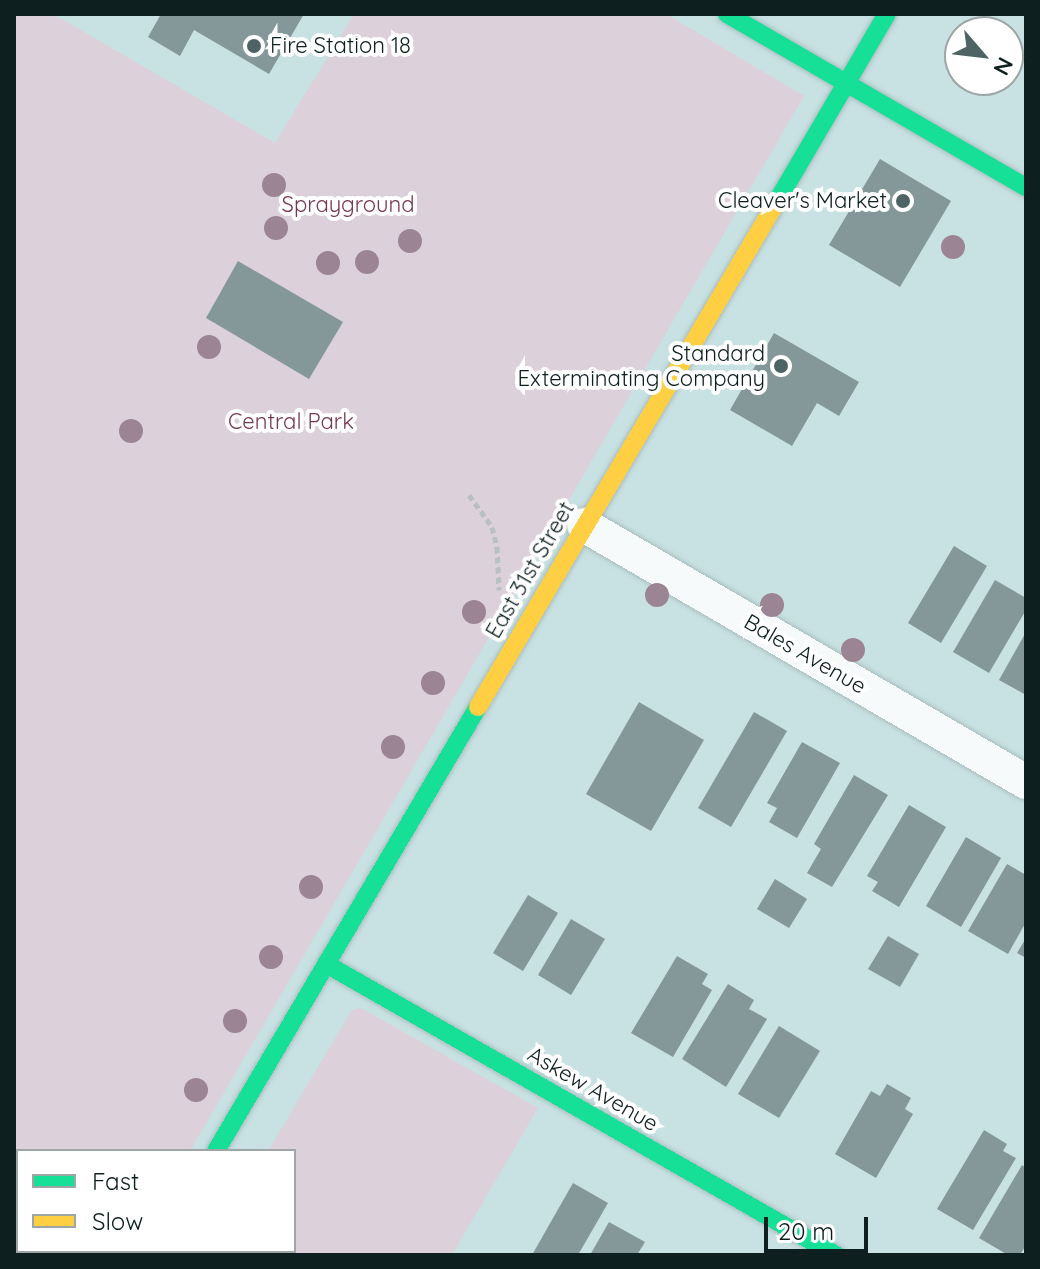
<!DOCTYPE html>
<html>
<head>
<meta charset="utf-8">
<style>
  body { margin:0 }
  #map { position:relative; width:1040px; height:1269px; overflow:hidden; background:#c8e1e2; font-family:Quicksand,sans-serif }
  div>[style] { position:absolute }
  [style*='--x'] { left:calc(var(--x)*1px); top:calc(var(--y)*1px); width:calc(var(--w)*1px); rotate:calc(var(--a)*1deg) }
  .green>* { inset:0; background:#dcd0da }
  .building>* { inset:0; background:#859899 }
  .path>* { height:5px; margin-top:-2.5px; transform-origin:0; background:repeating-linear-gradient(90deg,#b8c0c0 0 6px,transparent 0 10px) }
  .roads { filter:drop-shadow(0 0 2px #a9bdbe) drop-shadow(0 0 2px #a9bdbe) }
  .street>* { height:34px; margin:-17px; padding:0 17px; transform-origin:17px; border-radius:17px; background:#f7fafb }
  .fast>* { height:18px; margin:-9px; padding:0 9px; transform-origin:9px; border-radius:9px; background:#16e098 }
  .slow>* { height:18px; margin:-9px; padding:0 9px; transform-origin:9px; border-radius:9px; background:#ffcf43 }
  .trees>* { width:24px; height:24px; margin:-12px; border-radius:50%; background:#9b8494 }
  .dots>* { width:22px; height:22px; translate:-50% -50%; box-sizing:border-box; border:4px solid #fff; border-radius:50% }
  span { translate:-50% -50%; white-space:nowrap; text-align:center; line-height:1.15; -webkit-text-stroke:8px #fff; paint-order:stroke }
  .poi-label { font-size:22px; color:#0d1f1f }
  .left { translate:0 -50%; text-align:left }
  .right { translate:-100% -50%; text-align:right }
  .park-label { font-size:22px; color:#773754 }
  .street-label { font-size:22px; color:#0d1f1f }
  .frame { position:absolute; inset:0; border:16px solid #0d1f1f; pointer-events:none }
  .legend { position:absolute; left:16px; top:1149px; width:280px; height:104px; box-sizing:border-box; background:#fff; border:2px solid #9ea5a5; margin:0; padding:10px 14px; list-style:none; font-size:24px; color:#0d1f1f }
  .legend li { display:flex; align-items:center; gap:16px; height:40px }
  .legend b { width:40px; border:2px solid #9ea5a5 }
  .north { position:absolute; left:944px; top:16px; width:80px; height:80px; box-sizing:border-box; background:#fff; border:2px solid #9ea5a5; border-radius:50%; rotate:118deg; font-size:22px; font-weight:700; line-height:32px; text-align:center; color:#0d1f1f }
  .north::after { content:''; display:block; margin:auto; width:28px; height:36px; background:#4e6363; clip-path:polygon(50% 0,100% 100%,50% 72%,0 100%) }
  .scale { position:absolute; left:764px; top:1217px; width:104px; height:36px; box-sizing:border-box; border:4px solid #0d1f1f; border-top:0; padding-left:10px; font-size:24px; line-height:28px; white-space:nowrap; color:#0d1f1f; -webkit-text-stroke:6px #fff; paint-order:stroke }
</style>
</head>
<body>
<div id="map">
  <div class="green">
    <div style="clip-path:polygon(14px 14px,53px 14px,275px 143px,354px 14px,666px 14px,804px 96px,190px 1151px,18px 1151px,18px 1251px,132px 1251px,130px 1255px,14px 1255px)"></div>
    <div style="clip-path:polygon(361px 1008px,538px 1108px,452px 1255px,206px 1255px,209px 1251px,294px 1251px,294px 1151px,268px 1151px,352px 1010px)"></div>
  </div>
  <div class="building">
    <div style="clip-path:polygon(161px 14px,304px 14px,269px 74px,194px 30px,180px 56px,148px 37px)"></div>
    <div style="clip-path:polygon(880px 159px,951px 201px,900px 287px,829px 245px)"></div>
    <div style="clip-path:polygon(238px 261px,343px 322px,309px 379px,206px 318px)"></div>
    <div style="clip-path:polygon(774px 333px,859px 382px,839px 416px,817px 403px,792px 446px,730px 410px)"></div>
    <div style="clip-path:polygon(954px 546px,987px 566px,941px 643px,908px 623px)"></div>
    <div style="clip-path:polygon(995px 580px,1026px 598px,1026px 610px,989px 673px,953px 652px)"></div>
    <div style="clip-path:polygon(1026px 632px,1026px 695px,999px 680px)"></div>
    <div style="clip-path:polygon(639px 702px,704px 740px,651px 831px,586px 794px)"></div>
    <div style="clip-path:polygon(754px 712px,787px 731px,731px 827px,698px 808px)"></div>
    <div style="clip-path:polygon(802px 742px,840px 763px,797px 838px,769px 822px,777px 808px,767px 803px)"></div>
    <div style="clip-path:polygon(854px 775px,888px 795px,832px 887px,807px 873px,821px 849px,814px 844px)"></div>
    <div style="clip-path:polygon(909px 805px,946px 827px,899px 907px,872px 891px,878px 882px,867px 876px)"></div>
    <div style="clip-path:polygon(966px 837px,1001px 858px,961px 927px,926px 906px)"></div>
    <div style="clip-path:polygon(1007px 864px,1026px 875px,1026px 922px,1008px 954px,968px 931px)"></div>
    <div style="clip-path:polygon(775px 879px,807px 899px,789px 928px,757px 909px)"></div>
    <div style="clip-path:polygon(528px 895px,558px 913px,523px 971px,493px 953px)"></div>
    <div style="clip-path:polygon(571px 919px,605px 939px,571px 995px,538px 975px)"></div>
    <div style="clip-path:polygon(888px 936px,919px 954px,900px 987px,868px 969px)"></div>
    <div style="clip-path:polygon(1026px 938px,1026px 958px,1017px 953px)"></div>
    <div style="clip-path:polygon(677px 956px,708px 974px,702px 984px,712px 990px,673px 1057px,631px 1033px)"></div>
    <div style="clip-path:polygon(728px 984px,754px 1000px,749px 1009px,767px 1019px,726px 1087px,682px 1059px)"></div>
    <div style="clip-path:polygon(779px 1026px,820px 1051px,779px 1118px,738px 1094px)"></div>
    <div style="clip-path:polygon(887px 1084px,911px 1098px,905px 1109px,913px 1114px,876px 1178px,835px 1154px,871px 1091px,880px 1096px)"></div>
    <div style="clip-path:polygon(984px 1130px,1007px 1144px,1003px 1151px,1016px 1158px,973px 1230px,937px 1209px)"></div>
    <div style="clip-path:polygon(1022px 1165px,1026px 1168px,1026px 1245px,1020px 1255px,1008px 1255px,979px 1238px)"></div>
    <div style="clip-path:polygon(573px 1183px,608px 1203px,578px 1255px,532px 1255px)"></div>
    <div style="clip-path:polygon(609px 1222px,645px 1242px,637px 1255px,590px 1255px)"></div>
  </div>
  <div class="path">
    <div style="--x:469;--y:495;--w:39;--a:54"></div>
    <div style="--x:492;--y:527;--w:21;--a:76"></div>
    <div style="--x:497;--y:547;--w:43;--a:87.3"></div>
  </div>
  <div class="roads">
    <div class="street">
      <div style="--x:584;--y:525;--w:511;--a:30.18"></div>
    </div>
    <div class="fast">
      <div style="--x:727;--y:14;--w:345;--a:30.1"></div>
      <div style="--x:776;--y:203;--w:219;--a:-59.6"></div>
      <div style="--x:326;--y:964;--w:587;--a:29.71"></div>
      <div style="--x:216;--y:1151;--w:516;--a:-59.46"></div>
    </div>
    <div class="slow">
      <div style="--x:478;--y:707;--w:586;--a:-59.41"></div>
      <div style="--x:155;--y:1255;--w:5;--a:-53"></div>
    </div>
  </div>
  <div class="trees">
    <div style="left:274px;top:185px"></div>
    <div style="left:276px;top:228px"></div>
    <div style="left:410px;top:241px"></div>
    <div style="left:953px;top:247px"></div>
    <div style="left:367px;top:262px"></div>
    <div style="left:328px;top:263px"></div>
    <div style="left:209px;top:347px"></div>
    <div style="left:131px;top:431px"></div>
    <div style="left:657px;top:595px"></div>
    <div style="left:772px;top:605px"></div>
    <div style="left:474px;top:612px"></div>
    <div style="left:853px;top:650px"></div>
    <div style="left:433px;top:683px"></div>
    <div style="left:393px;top:747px"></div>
    <div style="left:311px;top:887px"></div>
    <div style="left:271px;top:957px"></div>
    <div style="left:235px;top:1021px"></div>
    <div style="left:196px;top:1090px"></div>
  </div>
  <div class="dots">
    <div style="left:254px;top:46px;background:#4e6363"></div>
    <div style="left:903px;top:201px;background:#4e6363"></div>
    <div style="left:781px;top:366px;background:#4e6363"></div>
  </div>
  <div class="poi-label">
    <span class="left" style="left:270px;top:46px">Fire Station 18</span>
    <span class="right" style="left:887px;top:201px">Cleaver's Market</span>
    <span class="right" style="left:765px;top:366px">Standard<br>Exterminating Company</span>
  </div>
  <div class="park-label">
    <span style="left:348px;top:205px">Sprayground</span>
    <span style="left:291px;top:422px">Central Park</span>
  </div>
  <div class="street-label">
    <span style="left:530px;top:570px;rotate:-60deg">East 31st Street</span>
    <span style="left:805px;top:654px;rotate:30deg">Bales Avenue</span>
    <span style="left:593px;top:1089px;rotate:30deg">Askew Avenue</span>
  </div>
  <div class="frame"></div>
  <ul class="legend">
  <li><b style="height:10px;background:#16e098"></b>Fast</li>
  <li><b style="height:10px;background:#ffcf43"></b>Slow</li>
  </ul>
  <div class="north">N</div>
  <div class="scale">20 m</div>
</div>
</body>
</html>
